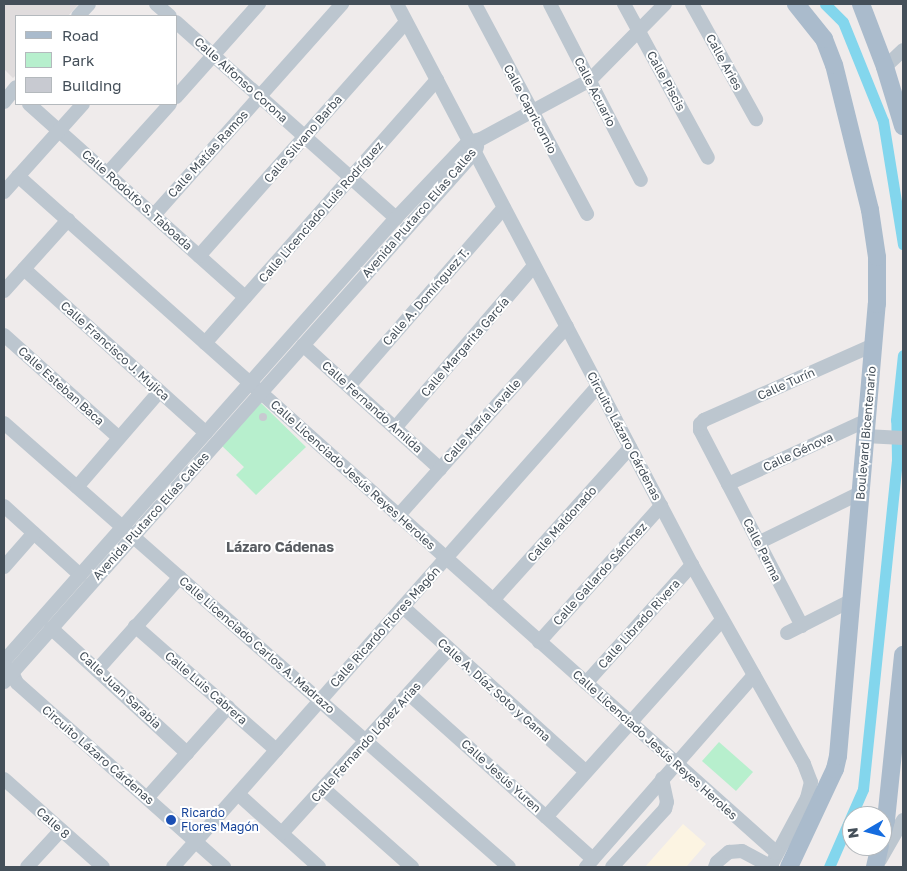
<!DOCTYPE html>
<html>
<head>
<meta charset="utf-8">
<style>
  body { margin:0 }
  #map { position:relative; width:907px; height:871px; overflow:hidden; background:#efebeb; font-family:"Golos Text",sans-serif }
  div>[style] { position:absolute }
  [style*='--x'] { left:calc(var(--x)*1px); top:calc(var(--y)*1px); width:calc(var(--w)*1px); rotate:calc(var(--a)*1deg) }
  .commercial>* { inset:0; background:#fcf4e2 }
  .education>* { inset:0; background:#e0dcdd }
  .green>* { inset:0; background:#b7efcd }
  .canal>* { height:11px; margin:-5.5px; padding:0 5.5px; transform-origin:5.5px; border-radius:5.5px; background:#83d6ed }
  .building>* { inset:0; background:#c8cad1 }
  .round { border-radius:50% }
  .minor>* { height:14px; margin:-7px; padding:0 7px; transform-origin:7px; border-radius:7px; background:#bcc6cf }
  .major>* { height:18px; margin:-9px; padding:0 9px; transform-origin:9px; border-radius:9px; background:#abc }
  .dots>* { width:14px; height:14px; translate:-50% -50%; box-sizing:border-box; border:2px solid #fff; border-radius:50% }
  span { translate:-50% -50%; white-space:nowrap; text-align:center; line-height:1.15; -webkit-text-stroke:4px #fff; paint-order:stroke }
  .street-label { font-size:12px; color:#444f59 }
  .transit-label { font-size:12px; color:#164399 }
  .left { translate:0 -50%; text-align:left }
  .neighbourhood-label { font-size:14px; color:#585c61; font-weight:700 }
  .frame { position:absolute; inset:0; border:5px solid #444f59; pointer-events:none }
  .legend { position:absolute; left:15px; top:15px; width:162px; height:90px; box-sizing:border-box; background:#fff; border:1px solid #b4b9bd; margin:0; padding:6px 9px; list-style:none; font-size:15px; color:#444f59 }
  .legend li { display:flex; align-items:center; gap:10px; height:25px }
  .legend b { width:25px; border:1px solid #b4b9bd }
  .north { position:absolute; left:842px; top:806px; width:50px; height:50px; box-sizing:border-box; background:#fff; border:1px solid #b4b9bd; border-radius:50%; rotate:262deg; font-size:14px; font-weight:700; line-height:20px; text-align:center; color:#444f59 }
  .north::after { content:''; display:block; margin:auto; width:18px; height:22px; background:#156cdf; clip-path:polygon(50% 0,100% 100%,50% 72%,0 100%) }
</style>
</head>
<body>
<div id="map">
  <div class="commercial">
    <div style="clip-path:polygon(683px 824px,706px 844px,686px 867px,645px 867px)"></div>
  </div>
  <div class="education">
    <div style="clip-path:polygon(4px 4px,79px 4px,68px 16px,16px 16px,16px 75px,13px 78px,4px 69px)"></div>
  </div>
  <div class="green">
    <div style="clip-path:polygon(261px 403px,306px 447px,256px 495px,236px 475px,244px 467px,221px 445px)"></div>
    <div style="clip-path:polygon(719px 742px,753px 772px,736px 791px,702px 761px)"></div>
  </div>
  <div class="canal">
    <div style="--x:825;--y:4;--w:25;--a:45"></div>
    <div style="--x:843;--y:22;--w:107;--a:68"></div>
    <div style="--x:883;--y:121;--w:125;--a:80.8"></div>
    <div style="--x:829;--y:867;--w:85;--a:-66.4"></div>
    <div style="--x:863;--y:789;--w:332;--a:-84.1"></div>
    <div style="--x:897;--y:459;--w:39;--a:-91"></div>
    <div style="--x:896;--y:420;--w:65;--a:-83.9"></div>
  </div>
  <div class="building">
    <div class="round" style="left:259px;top:413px;width:8px;height:8px"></div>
  </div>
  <div class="minor">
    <div style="--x:156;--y:4;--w:18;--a:41"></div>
    <div style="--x:397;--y:4;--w:634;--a:62.26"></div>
    <div style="--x:692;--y:565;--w:228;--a:60.6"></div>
    <div style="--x:804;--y:764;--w:19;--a:69"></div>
    <div style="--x:811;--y:782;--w:16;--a:104"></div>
    <div style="--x:807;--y:798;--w:78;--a:118.2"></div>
    <div style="--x:475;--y:4;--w:238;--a:61.9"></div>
    <div style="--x:550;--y:4;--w:198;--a:62.7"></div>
    <div style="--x:624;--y:4;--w:175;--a:61.4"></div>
    <div style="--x:692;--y:4;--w:132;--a:60.9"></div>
    <div style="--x:78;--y:16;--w:16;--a:-47"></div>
    <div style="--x:176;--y:22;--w:295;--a:41.7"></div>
    <div style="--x:885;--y:67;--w:25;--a:-43"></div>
    <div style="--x:176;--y:97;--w:125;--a:-48.3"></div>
    <div style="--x:4;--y:102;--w:19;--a:-51"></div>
    <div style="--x:29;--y:104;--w:290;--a:41.8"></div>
    <div style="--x:107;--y:174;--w:94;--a:-48"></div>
    <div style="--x:18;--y:176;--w:1017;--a:41.73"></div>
    <div style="--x:4;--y:192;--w:118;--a:-48.1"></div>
    <div style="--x:154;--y:215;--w:283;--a:-48.3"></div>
    <div style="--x:199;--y:256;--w:312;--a:-48.5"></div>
    <div style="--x:24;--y:269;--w:245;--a:42"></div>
    <div style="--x:4;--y:291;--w:96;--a:-48"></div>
    <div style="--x:4;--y:335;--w:154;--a:41.8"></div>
    <div style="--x:205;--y:343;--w:351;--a:-48.6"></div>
    <div style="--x:303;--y:345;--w:185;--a:42.1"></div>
    <div style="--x:349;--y:386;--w:236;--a:-49"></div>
    <div style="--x:4;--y:423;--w:672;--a:41.32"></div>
    <div style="--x:395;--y:428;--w:213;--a:-49.4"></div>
    <div style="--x:865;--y:436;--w:38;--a:3"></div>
    <div style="--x:728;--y:484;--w:153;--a:-24.7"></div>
    <div style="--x:77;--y:487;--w:125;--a:-49.2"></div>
    <div style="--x:4;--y:506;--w:103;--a:42.2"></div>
    <div style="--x:398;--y:516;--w:254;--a:-48.3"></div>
    <div style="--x:758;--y:543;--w:114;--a:-26.1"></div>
    <div style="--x:4;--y:567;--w:45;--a:-48.6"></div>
    <div style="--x:493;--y:600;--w:205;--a:-48"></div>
    <div style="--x:403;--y:607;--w:246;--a:42"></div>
    <div style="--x:135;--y:626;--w:188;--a:41.3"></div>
    <div style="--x:802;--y:626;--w:221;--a:-117.5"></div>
    <div style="--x:700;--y:430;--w:6;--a:-90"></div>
    <div style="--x:700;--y:424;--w:6;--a:-45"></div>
    <div style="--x:704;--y:420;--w:185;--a:-23.9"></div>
    <div style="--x:51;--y:628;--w:185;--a:42.6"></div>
    <div style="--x:787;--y:633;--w:71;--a:-26.9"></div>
    <div style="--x:539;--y:642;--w:183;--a:-48.1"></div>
    <div style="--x:4;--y:661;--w:592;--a:-48.5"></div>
    <div style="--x:396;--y:218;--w:105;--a:-46.5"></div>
    <div style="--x:468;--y:142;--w:13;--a:-13"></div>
    <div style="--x:481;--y:139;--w:124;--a:-28.4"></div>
    <div style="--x:590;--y:80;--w:107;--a:-45.4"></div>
    <div style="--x:6;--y:667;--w:8;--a:40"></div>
    <div style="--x:12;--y:672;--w:12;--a:66"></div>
    <div style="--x:17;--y:683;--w:277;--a:41.6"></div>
    <div style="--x:98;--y:669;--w:123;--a:-48.3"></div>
    <div style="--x:4;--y:682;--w:708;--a:-48.38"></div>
    <div style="--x:474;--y:153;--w:7;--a:-63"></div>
    <div style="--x:586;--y:683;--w:159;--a:-48.1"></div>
    <div style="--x:409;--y:694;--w:247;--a:41.9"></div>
    <div style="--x:4;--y:779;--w:132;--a:41.6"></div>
    <div style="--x:324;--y:789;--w:118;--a:41.6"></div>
    <div style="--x:238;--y:794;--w:109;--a:42"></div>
    <div style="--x:147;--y:798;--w:122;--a:-48.3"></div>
    <div style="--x:546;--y:817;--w:264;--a:-48.2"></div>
    <div style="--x:282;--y:833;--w:248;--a:-47.8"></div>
    <div style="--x:880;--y:860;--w:46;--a:-60.1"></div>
    <div style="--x:27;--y:867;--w:50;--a:-47.4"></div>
    <div style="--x:173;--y:867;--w:642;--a:-48.54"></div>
    <div style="--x:586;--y:867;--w:255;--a:-48.8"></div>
    <div style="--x:612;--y:867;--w:79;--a:-47.6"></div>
    <div style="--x:665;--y:809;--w:7;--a:-74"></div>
    <div style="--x:667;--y:802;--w:24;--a:-102"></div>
    <div style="--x:715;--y:867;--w:5;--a:-68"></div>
    <div style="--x:717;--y:862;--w:16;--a:-40"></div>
    <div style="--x:729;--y:852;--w:13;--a:-4"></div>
    <div style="--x:742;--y:851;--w:34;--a:28"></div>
  </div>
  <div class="major">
    <div style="--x:861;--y:4;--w:67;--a:69.1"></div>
    <div style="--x:885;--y:67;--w:62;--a:73"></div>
    <div style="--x:882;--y:836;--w:16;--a:-76"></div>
    <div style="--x:886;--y:820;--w:166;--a:-84.1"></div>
    <div style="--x:789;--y:867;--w:108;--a:-64.9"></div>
    <div style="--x:835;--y:769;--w:13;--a:-77"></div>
    <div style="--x:838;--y:756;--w:454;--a:-85.1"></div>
    <div style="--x:877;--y:304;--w:47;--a:-90"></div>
    <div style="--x:877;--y:257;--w:48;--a:-98.5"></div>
    <div style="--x:870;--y:210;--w:149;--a:-103.9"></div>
    <div style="--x:834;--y:65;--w:28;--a:-111"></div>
    <div style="--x:824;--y:39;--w:45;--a:-128.7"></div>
    <div style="--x:875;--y:867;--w:22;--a:-77"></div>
  </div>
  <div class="dots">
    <div style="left:171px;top:820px;background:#1a4fb4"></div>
  </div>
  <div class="street-label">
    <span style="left:724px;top:62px;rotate:61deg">Calle Aries</span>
    <span style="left:241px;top:80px;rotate:42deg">Calle Alfonso Corona</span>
    <span style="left:666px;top:81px;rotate:61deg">Calle Piscis</span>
    <span style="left:595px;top:92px;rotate:63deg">Calle Acuario</span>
    <span style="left:530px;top:109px;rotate:62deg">Calle Capricornio</span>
    <span style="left:303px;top:139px;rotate:-49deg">Calle Silvano Barba</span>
    <span style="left:208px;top:154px;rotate:-48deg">Calle Matías Ramos</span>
    <span style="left:137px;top:200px;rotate:42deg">Calle Rodolfo S. Taboada</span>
    <span style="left:321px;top:212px;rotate:-49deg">Calle Licenciado Luis Rodríguez</span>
    <span style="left:419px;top:213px;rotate:-49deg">Avenida Plutarco Elías Calles</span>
    <span style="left:426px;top:297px;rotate:-49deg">Calle A. Domínguez T.</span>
    <span style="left:465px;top:347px;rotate:-49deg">Calle Margarita García</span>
    <span style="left:115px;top:351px;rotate:42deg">Calle Francisco J. Mujica</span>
    <span style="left:786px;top:384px;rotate:-24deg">Calle Turín</span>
    <span style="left:61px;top:386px;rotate:42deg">Calle Esteban Baca</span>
    <span style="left:372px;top:407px;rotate:42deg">Calle Fernando Amilda</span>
    <span style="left:482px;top:421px;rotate:-48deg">Calle María Lavalle</span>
    <span style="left:866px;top:433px;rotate:-85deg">Boulevard Bicentenario</span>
    <span style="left:624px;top:436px;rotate:62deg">Circuito Lázaro Cárdenas</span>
    <span style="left:798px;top:452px;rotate:-25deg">Calle Génova</span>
    <span style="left:353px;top:475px;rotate:42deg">Calle Licenciado Jesús Reyes Heroles</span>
    <span style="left:151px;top:516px;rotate:-48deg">Avenida Plutarco Elías Calles</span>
    <span style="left:562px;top:524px;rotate:-48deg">Calle Maldonado</span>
    <span style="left:762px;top:550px;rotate:63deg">Calle Parma</span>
    <span style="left:600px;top:574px;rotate:-48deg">Calle Gallardo Sánchez</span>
    <span style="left:639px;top:624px;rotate:-48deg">Calle Librado Rivera</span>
    <span style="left:385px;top:627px;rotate:-48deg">Calle Ricardo Flores Magón</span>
    <span style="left:257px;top:645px;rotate:41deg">Calle Licenciado Carlos A. Madrazo</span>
    <span style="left:206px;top:688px;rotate:41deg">Calle Luis Cabrera</span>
    <span style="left:120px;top:690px;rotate:43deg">Calle Juan Sarabia</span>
    <span style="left:494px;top:690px;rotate:42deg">Calle A. Díaz Soto y Gama</span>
    <span style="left:366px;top:742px;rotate:-48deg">Calle Fernando López Arias</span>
    <span style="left:655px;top:745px;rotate:42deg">Calle Licenciado Jesús Reyes Heroles</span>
    <span style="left:98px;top:755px;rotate:41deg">Circuito Lázaro Cárdenas</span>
    <span style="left:501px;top:776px;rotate:42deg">Calle Jesús Yuren</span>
    <span style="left:53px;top:823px;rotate:42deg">Calle 8</span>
  </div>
  <div class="transit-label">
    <span class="left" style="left:181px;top:820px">Ricardo<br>Flores Magón</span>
  </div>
  <div class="neighbourhood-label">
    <span style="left:280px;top:547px">Lázaro Cádenas</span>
  </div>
  <div class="frame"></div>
  <ul class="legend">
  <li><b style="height:6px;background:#abc"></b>Road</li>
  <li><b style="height:14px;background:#b7efcd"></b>Park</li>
  <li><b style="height:14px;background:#c8cad1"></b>Building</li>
  </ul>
  <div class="north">N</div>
</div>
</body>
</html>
